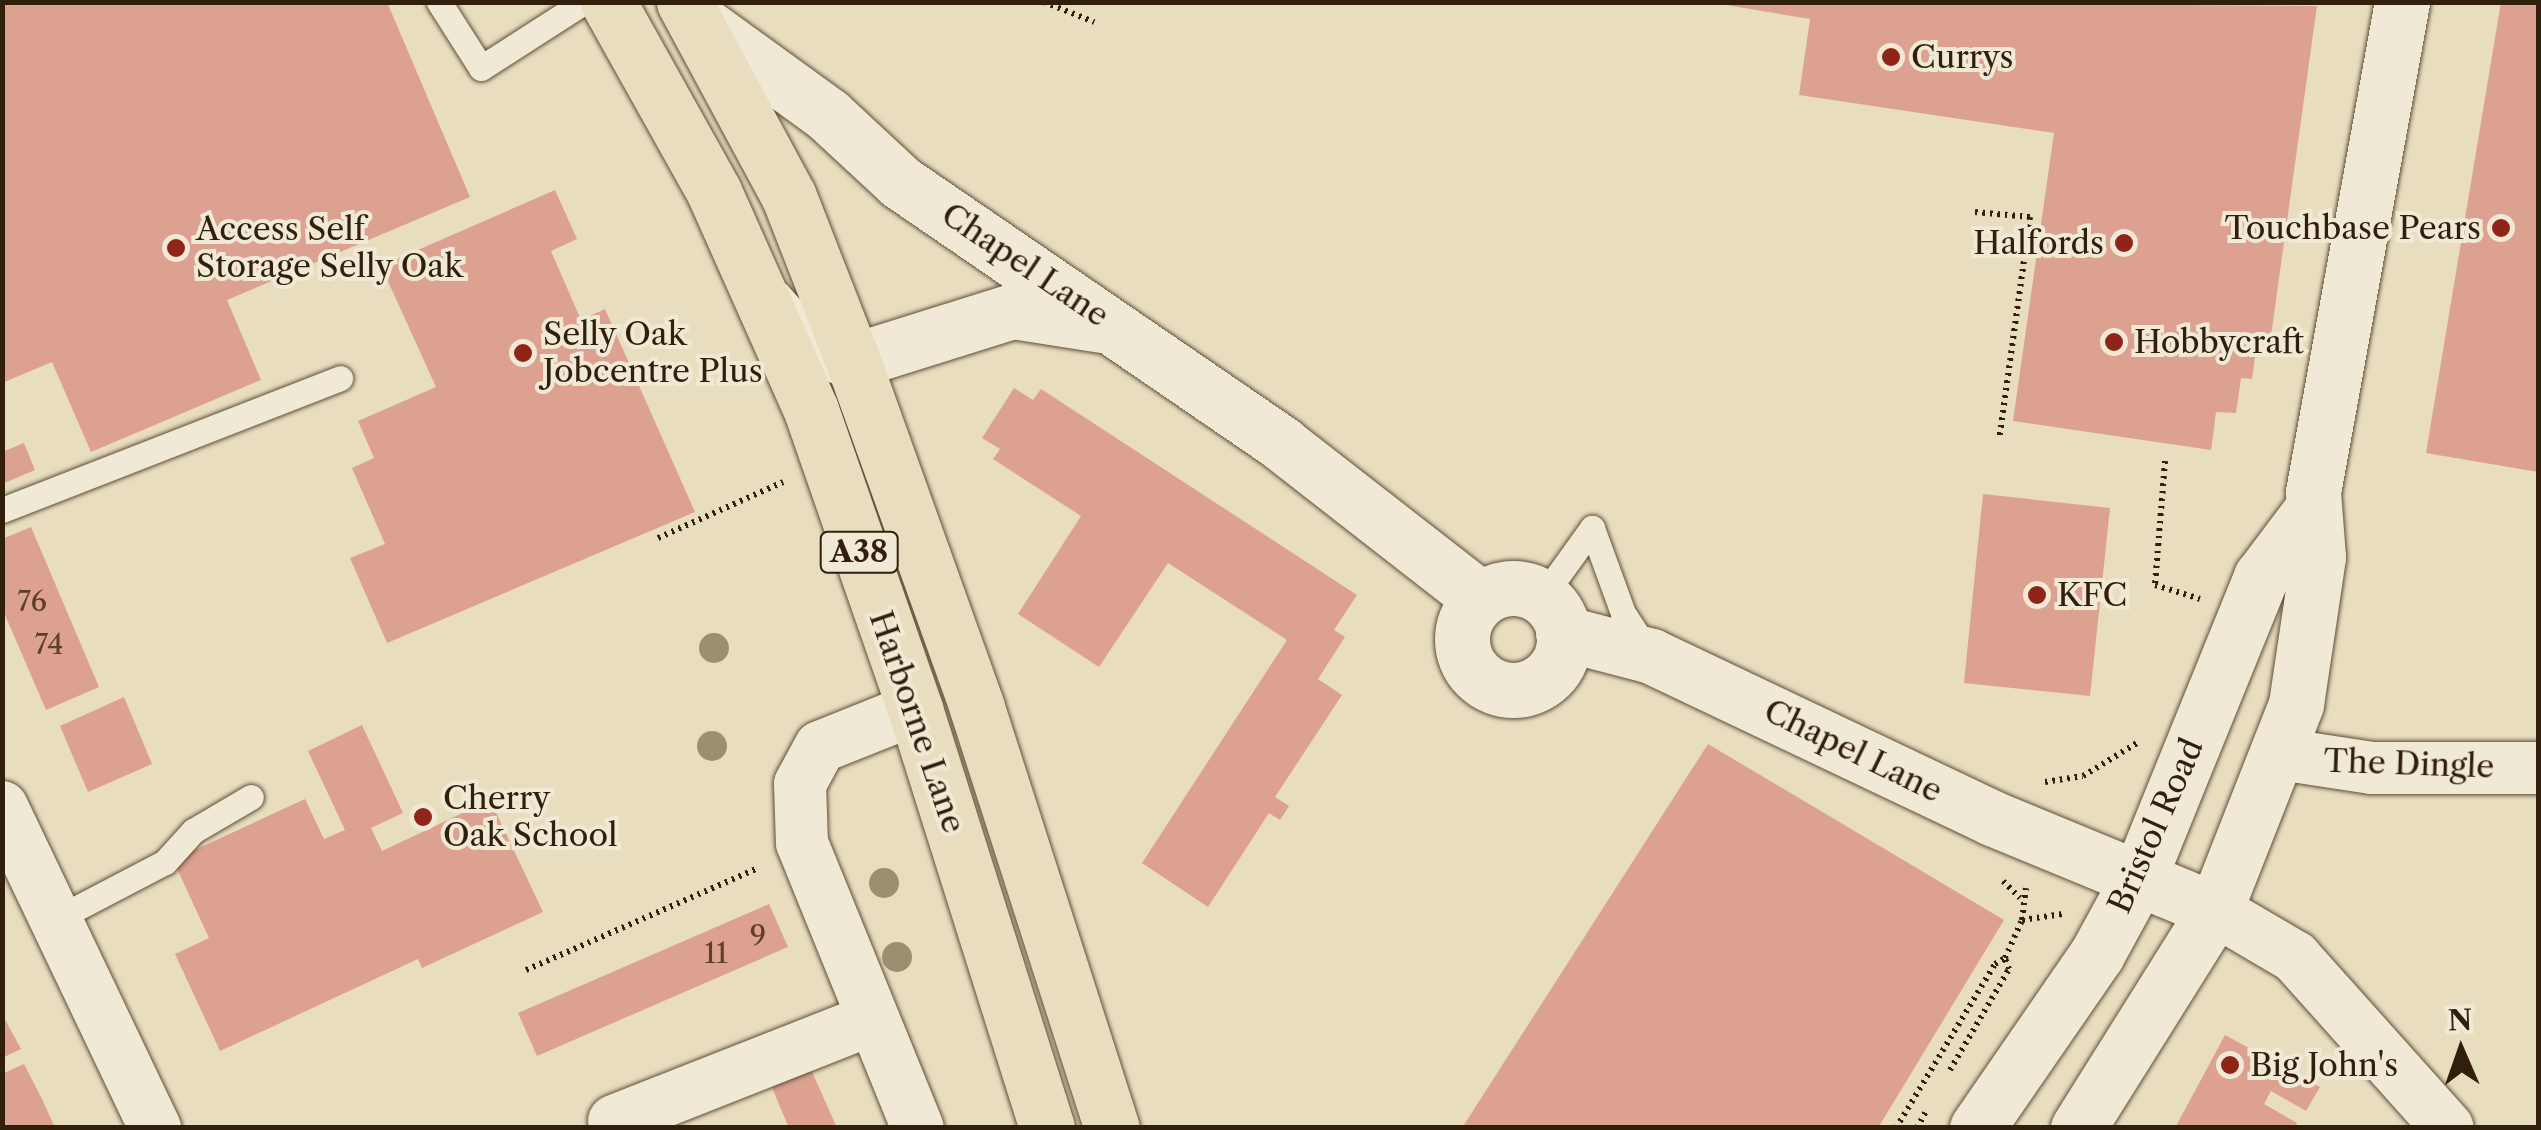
<!DOCTYPE html>
<html>
<head>
<meta charset="utf-8">
<style>
  body { margin:0 }
  #map { position:relative; width:2541px; height:1130px; overflow:hidden; background:#e8ddbf; font-family:"Libre Caslon Text",serif }
  div>[style] { position:absolute }
  [style*='--x'] { left:calc(var(--x)*1px); top:calc(var(--y)*1px); width:calc(var(--w)*1px); rotate:calc(var(--a)*1deg) }
  .building>* { inset:0; background:#dda191 }
  .path>* { height:6px; margin-top:-3px; transform-origin:0; background:repeating-linear-gradient(90deg,#311f0b 0 2.5px,transparent 0 7.5px) }
  .roads { filter:drop-shadow(0 0 2px #5f4e38) drop-shadow(0 0 2px #5f4e38) }
  .service>* { height:25px; margin:-12.5px; padding:0 12.5px; transform-origin:12.5px; border-radius:12.5px; background:#f0e9d5 }
  .minor>* { height:52px; margin:-26px; padding:0 26px; transform-origin:26px; border-radius:26px; background:#f0e9d5 }
  .secondary>* { height:55px; margin:-27.5px; padding:0 27.5px; transform-origin:27.5px; border-radius:27.5px; background:#f0e9d5 }
  .secondary>.ring { margin:-27.5px; padding:0; box-sizing:content-box; background:none; border:55px solid #f0e9d5; border-radius:50% }
  .trunk>* { height:55px; margin:-27.5px; padding:0 27.5px; transform-origin:27.5px; border-radius:27.5px; background:#e8ddbf }
  .trees>* { width:30px; height:30px; margin:-15px; border-radius:50%; background:#9a8f71 }
  .dots>* { width:28px; height:28px; translate:-50% -50%; box-sizing:border-box; border:5px solid #f0e9d5; border-radius:50% }
  span { translate:-50% -50%; white-space:nowrap; text-align:center; line-height:1.15; -webkit-text-stroke:8px #f0e9d5; paint-order:stroke }
  .number-label { font-size:28px; color:#5c402c }
  .number-label span { -webkit-text-stroke-width:0 }
  .shield-label span { padding:2px 8px; background:#f0e9d5; border:2px solid; border-radius:8px; -webkit-text-stroke-width:0 }
  .shield-label { font-size:30px; color:#311f0b; font-weight:700 }
  .poi-label { font-size:32px; color:#311f0b }
  .left { translate:0 -50%; text-align:left }
  .right { translate:-100% -50%; text-align:right }
  .street-label { font-size:32px; color:#311f0b }
  .frame { position:absolute; inset:0; border:5px solid #311f0b; pointer-events:none }
  .north { position:absolute; left:2411px; top:1000px; width:100px; height:100px; -webkit-text-stroke:8px #f0e9d5; paint-order:stroke; rotate:358deg; font-size:28px; font-weight:700; line-height:40px; text-align:center; color:#311f0b }
  .north::after { content:''; display:block; margin:auto; width:35px; height:45px; background:#311f0b; clip-path:polygon(50% 0,100% 100%,50% 72%,0 100%) }
</style>
</head>
<body>
<div id="map">
  <div class="building">
    <div style="clip-path:polygon(2px 2px,387px 2px,470px 197px,227px 300px,261px 380px,91px 452px,52px 362px,2px 383px)"></div>
    <div style="clip-path:polygon(1708px 2px,2317px 6px,2270px 343px,2257px 342px,2252px 379px,2241px 378px,2236px 413px,2216px 412px,2211px 450px,2013px 421px,2054px 133px,1799px 95px,1810px 19px)"></div>
    <div style="clip-path:polygon(2501px 2px,2538px 2px,2538px 472px,2426px 453px)"></div>
    <div style="clip-path:polygon(555px 190px,577px 239px,551px 251px,581px 320px,605px 309px,695px 512px,387px 643px,350px 558px,385px 544px,352px 468px,374px 458px,358px 421px,436px 387px,381px 266px)"></div>
    <div style="clip-path:polygon(1014px 388px,1033px 400px,1041px 389px,1357px 595px,1334px 630px,1345px 637px,1318px 679px,1342px 695px,1275px 797px,1289px 806px,1280px 820px,1269px 813px,1208px 907px,1142px 863px,1287px 640px,1168px 563px,1099px 667px,1018px 614px,1081px 516px,993px 459px,1000px 449px,982px 438px)"></div>
    <div style="clip-path:polygon(24px 443px,35px 470px,2px 484px,2px 452px)"></div>
    <div style="clip-path:polygon(1983px 494px,2110px 508px,2090px 696px,1964px 683px)"></div>
    <div style="clip-path:polygon(31px 527px,99px 687px,46px 710px,2px 608px,2px 539px)"></div>
    <div style="clip-path:polygon(124px 697px,152px 764px,88px 792px,60px 726px)"></div>
    <div style="clip-path:polygon(362px 725px,403px 813px,371px 828px,382px 851px,490px 800px,543px 912px,422px 968px,418px 959px,220px 1051px,175px 954px,209px 938px,173px 860px,305px 799px,324px 839px,345px 830px,308px 751px)"></div>
    <div style="clip-path:polygon(1708px 744px,2004px 920px,1878px 1128px,1462px 1128px)"></div>
    <div style="clip-path:polygon(769px 904px,788px 947px,537px 1056px,518px 1013px)"></div>
    <div style="clip-path:polygon(2px 1014px,21px 1049px,2px 1058px)"></div>
    <div style="clip-path:polygon(2225px 1035px,2320px 1087px,2306px 1111px,2271px 1091px,2264px 1104px,2297px 1123px,2295px 1128px,2175px 1128px)"></div>
    <div style="clip-path:polygon(24px 1064px,43px 1101px,55px 1128px,2px 1128px,2px 1074px)"></div>
    <div style="clip-path:polygon(809px 1065px,837px 1128px,789px 1128px,770px 1083px)"></div>
  </div>
  <div class="path">
    <div style="--x:1044;--y:2;--w:54;--a:21.8"></div>
    <div style="--x:1975;--y:212;--w:55;--a:5.2"></div>
    <div style="--x:2030;--y:217;--w:224;--a:97.9"></div>
    <div style="--x:2165;--y:461;--w:124;--a:94.6"></div>
    <div style="--x:2155;--y:585;--w:47;--a:17.3"></div>
    <div style="--x:658;--y:538;--w:137;--a:-24.1"></div>
    <div style="--x:2045;--y:782;--w:38;--a:-9"></div>
    <div style="--x:2083;--y:776;--w:63;--a:-31.4"></div>
    <div style="--x:2003;--y:881;--w:24;--a:45"></div>
    <div style="--x:2022;--y:920;--w:41;--a:-8.3"></div>
    <div style="--x:526;--y:970;--w:253;--a:-23.7"></div>
    <div style="--x:1950;--y:1070;--w:117;--a:-59.7"></div>
    <div style="--x:2009;--y:969;--w:12;--a:-110"></div>
    <div style="--x:1896;--y:1128;--w:192;--a:-58.9"></div>
    <div style="--x:1995;--y:964;--w:12;--a:-31"></div>
    <div style="--x:2005;--y:958;--w:42;--a:-65.9"></div>
    <div style="--x:2022;--y:920;--w:32;--a:-83"></div>
    <div style="--x:1917;--y:1128;--w:19;--a:-62"></div>
  </div>
  <div class="roads">
    <div class="service">
      <div style="--x:439;--y:2;--w:78;--a:57.5"></div>
      <div style="--x:481;--y:68;--w:122;--a:-32.7"></div>
      <div style="--x:2;--y:510;--w:363;--a:-21.3"></div>
      <div style="--x:1592;--y:528;--w:90;--a:70"></div>
      <div style="--x:1623;--y:613;--w:44;--a:57"></div>
      <div style="--x:1543;--y:596;--w:84;--a:-54.2"></div>
      <div style="--x:56;--y:919;--w:123;--a:-27.6"></div>
      <div style="--x:165;--y:862;--w:42;--a:-47.9"></div>
      <div style="--x:193;--y:831;--w:67;--a:-30.4"></div>
    </div>
    <div class="minor">
      <div style="--x:915;--y:709;--w:102;--a:158.2"></div>
      <div style="--x:820;--y:747;--w:42;--a:118.4"></div>
      <div style="--x:800;--y:784;--w:59;--a:88.1"></div>
      <div style="--x:802;--y:843;--w:308;--a:67.9"></div>
      <div style="--x:2280;--y:754;--w:93;--a:8.7"></div>
      <div style="--x:2372;--y:768;--w:166;--a:0"></div>
      <div style="--x:2;--y:807;--w:356;--a:64.5"></div>
      <div style="--x:2215;--y:910;--w:93;--a:30.4"></div>
      <div style="--x:2295;--y:957;--w:229;--a:48.2"></div>
      <div style="--x:614;--y:1121;--w:275;--a:-21.5"></div>
    </div>
    <div class="secondary">
      <div style="--x:697;--y:20;--w:162;--a:35.9"></div>
      <div style="--x:828;--y:115;--w:98;--a:42.9"></div>
      <div style="--x:900;--y:182;--w:463;--a:34.4"></div>
      <div style="--x:1282;--y:444;--w:252;--a:37.9"></div>
      <div style="--x:767;--y:304;--w:54;--a:48"></div>
      <div style="--x:803;--y:344;--w:53;--a:18.8"></div>
      <div style="--x:853;--y:361;--w:168;--a:-17.4"></div>
      <div style="--x:1013;--y:311;--w:89;--a:9"></div>
      <div class="ring" style="left:1462px;top:588px;width:47px;height:47px"></div>
      <div style="--x:1563;--y:633;--w:91;--a:14.6"></div>
      <div style="--x:1651;--y:656;--w:378;--a:25.4"></div>
      <div style="--x:1992;--y:818;--w:241;--a:22.4"></div>
      <div style="--x:1977;--y:1128;--w:211;--a:-55.4"></div>
      <div style="--x:2097;--y:954;--w:90;--a:-61.4"></div>
      <div style="--x:2140;--y:875;--w:322;--a:-67.9"></div>
      <div style="--x:2261;--y:577;--w:81;--a:-53"></div>
      <div style="--x:2078;--y:1128;--w:257;--a:-57.9"></div>
      <div style="--x:2215;--y:910;--w:221;--a:-68.5"></div>
      <div style="--x:2296;--y:704;--w:149;--a:-81.5"></div>
      <div style="--x:2318;--y:557;--w:65;--a:-94.4"></div>
      <div style="--x:2313;--y:492;--w:498;--a:-79.7"></div>
    </div>
    <div class="trunk">
      <div style="--x:608;--y:2;--w:218;--a:60.8"></div>
      <div style="--x:714;--y:192;--w:239;--a:66"></div>
      <div style="--x:811;--y:410;--w:317;--a:70.8"></div>
      <div style="--x:915;--y:709;--w:439;--a:72.5"></div>
      <div style="--x:684;--y:2;--w:221;--a:61.7"></div>
      <div style="--x:789;--y:197;--w:176;--a:68.7"></div>
      <div style="--x:853;--y:361;--w:368;--a:70.3"></div>
      <div style="--x:977;--y:708;--w:441;--a:72.2"></div>
    </div>
  </div>
  <div class="trees">
    <div style="left:714px;top:648px"></div>
    <div style="left:712px;top:746px"></div>
    <div style="left:884px;top:883px"></div>
    <div style="left:897px;top:957px"></div>
  </div>
  <div class="dots">
    <div style="left:1891px;top:57px;background:#8f2418"></div>
    <div style="left:2501px;top:228px;background:#8f2418"></div>
    <div style="left:2124px;top:243px;background:#8f2418"></div>
    <div style="left:176px;top:248px;background:#8f2418"></div>
    <div style="left:2114px;top:342px;background:#8f2418"></div>
    <div style="left:523px;top:353px;background:#8f2418"></div>
    <div style="left:2037px;top:595px;background:#8f2418"></div>
    <div style="left:423px;top:817px;background:#8f2418"></div>
    <div style="left:2230px;top:1065px;background:#8f2418"></div>
  </div>
  <div class="number-label">
    <span style="left:32px;top:601px">76</span>
    <span style="left:49px;top:644px">74</span>
    <span style="left:758px;top:935px">9</span>
    <span style="left:716px;top:953px">11</span>
  </div>
  <div class="shield-label">
    <span style="left:859px;top:552px">A38</span>
  </div>
  <div class="poi-label">
    <span class="left" style="left:1911px;top:57px">Currys</span>
    <span class="right" style="left:2481px;top:228px">Touchbase Pears</span>
    <span class="left" style="left:196px;top:248px">Access Self<br>Storage Selly Oak</span>
    <span class="right" style="left:2104px;top:243px">Halfords</span>
    <span class="left" style="left:543px;top:353px">Selly Oak<br>Jobcentre Plus</span>
    <span class="left" style="left:2134px;top:342px">Hobbycraft</span>
    <span class="left" style="left:2057px;top:595px">KFC</span>
    <span class="left" style="left:443px;top:817px">Cherry<br>Oak School</span>
    <span class="left" style="left:2250px;top:1065px">Big John's</span>
  </div>
  <div class="street-label">
    <span style="left:1025px;top:265px;rotate:34deg">Chapel Lane</span>
    <span style="left:917px;top:722px;rotate:71deg">Harborne Lane</span>
    <span style="left:1853px;top:751px;rotate:26deg">Chapel Lane</span>
    <span style="left:2409px;top:764px;rotate:2deg">The Dingle</span>
    <span style="left:2156px;top:826px;rotate:-66deg">Bristol Road</span>
  </div>
  <div class="frame"></div>
  <div class="north">N</div>
</div>
</body>
</html>
